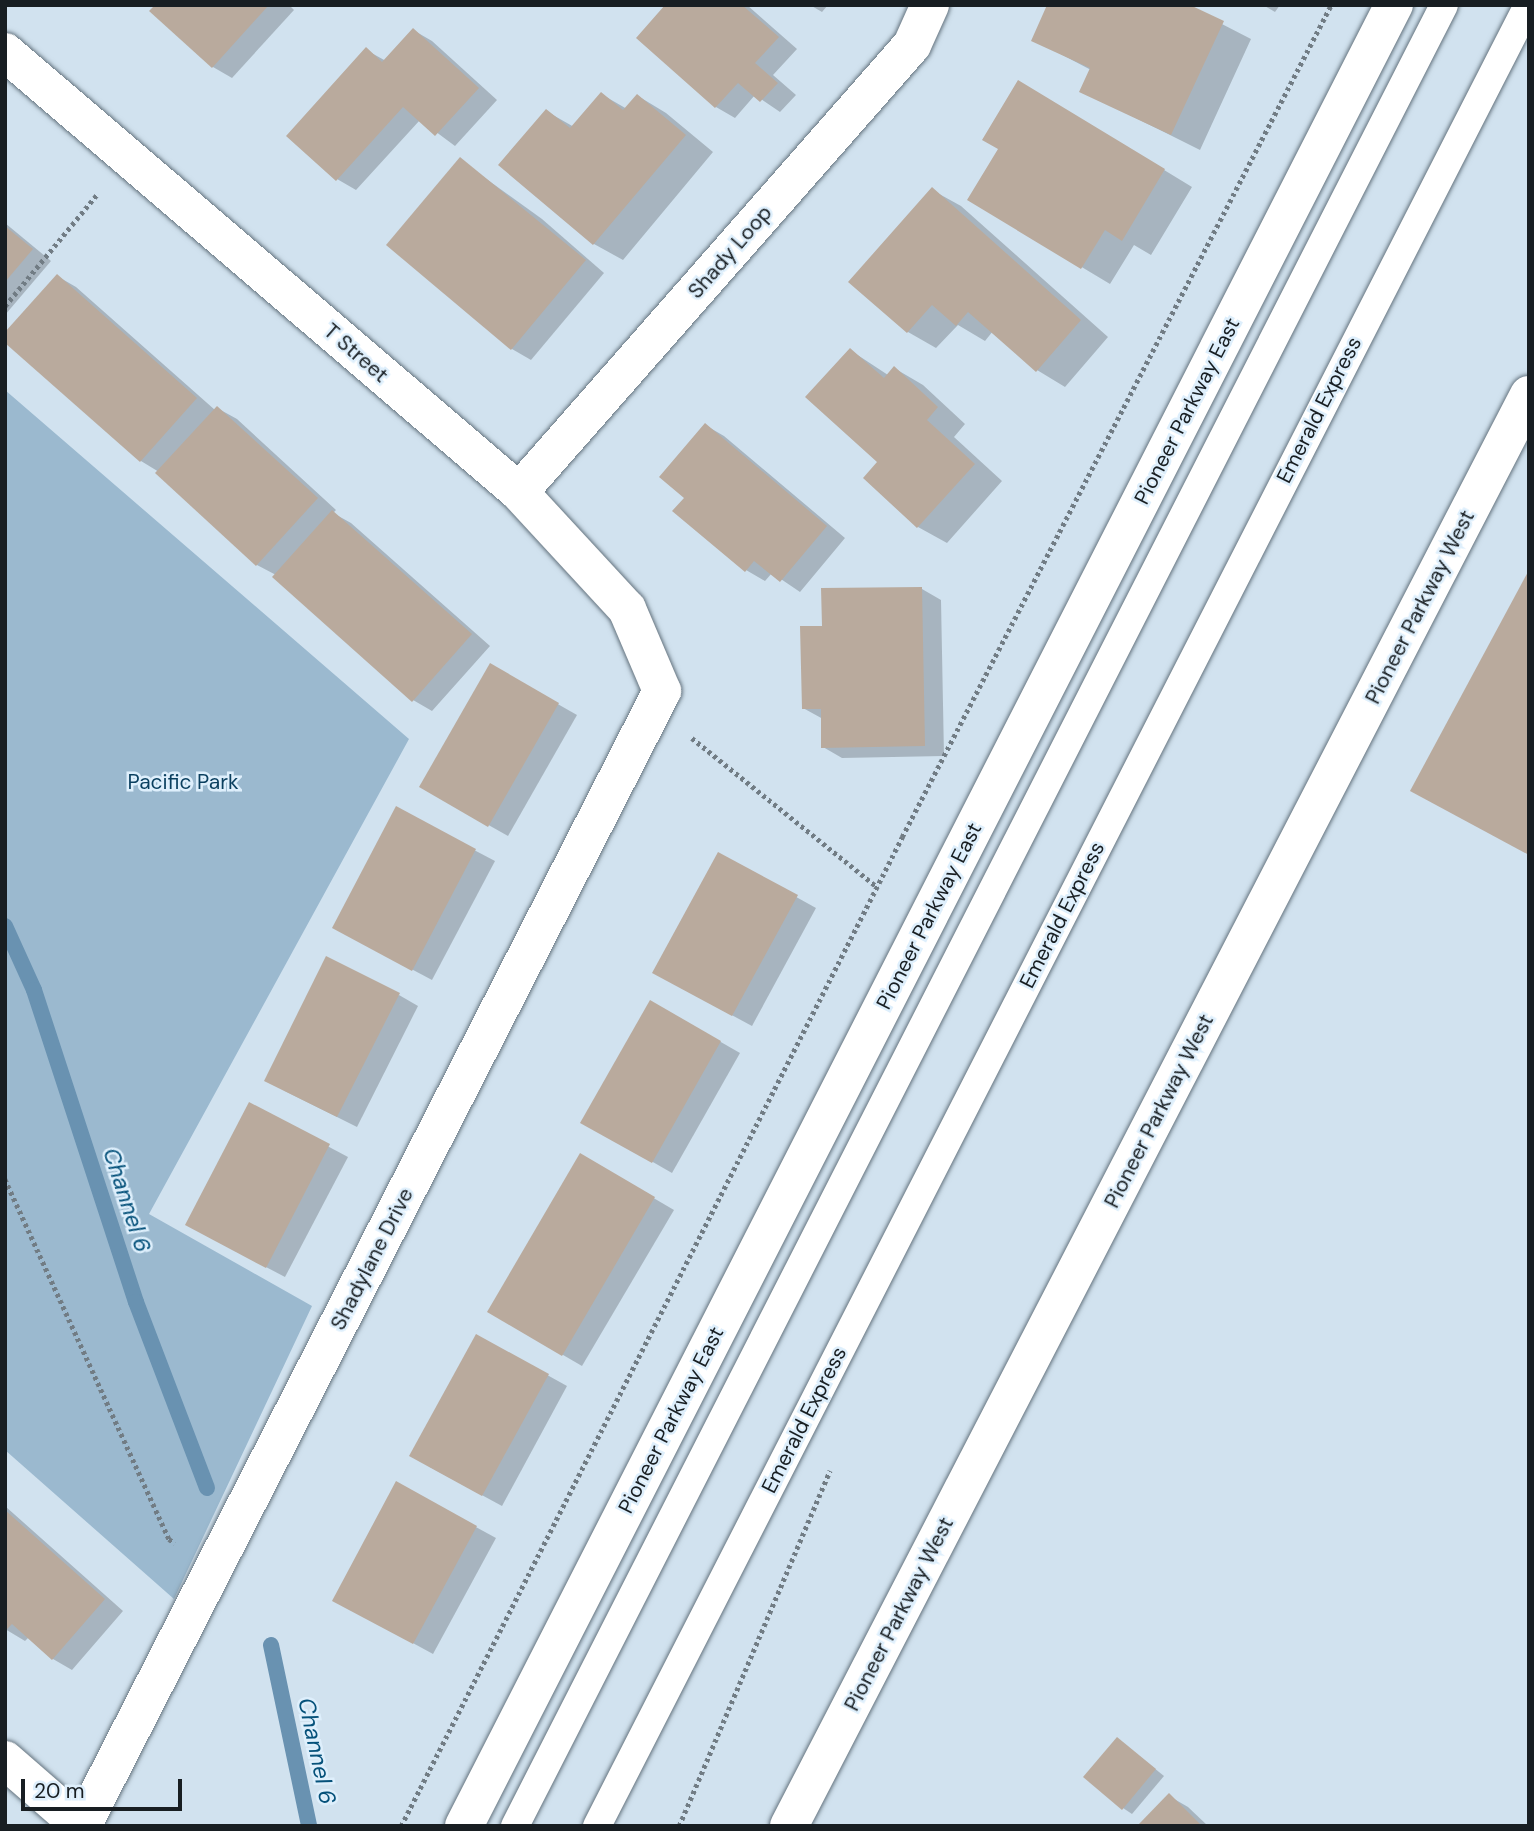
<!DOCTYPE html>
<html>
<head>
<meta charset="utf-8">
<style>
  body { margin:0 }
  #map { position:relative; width:1534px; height:1831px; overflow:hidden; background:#d1e2ef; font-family:"DM Sans",sans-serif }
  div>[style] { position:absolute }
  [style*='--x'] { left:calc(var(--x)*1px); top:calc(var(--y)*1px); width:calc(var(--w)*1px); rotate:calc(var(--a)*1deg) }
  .green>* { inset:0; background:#9bb9cf }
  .shadow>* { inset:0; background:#0003 }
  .stream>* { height:16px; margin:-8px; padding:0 8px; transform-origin:8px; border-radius:8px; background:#6992b1 }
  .building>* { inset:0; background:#b9aa9d }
  .path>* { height:4.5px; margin-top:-2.25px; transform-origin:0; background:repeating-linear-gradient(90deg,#717c84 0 3.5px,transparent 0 7px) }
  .roads { filter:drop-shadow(0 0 2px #64737e) drop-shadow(0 0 2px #64737e) }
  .lane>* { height:28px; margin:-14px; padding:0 14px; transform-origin:14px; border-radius:14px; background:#fff }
  .street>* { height:38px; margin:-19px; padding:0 19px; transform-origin:19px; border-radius:19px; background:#fff }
  .primary>* { height:38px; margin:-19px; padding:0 19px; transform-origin:19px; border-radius:19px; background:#fff }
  span { translate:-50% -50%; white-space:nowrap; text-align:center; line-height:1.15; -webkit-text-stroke:5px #deeffc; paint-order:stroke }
  .street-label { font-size:21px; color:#181e22 }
  .park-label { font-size:21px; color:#0a3f5f }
  .water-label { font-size:23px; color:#05517a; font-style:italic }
  .frame { position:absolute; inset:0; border:7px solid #181e22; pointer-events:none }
  .scale { position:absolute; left:21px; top:1779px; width:161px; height:32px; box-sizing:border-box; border:4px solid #181e22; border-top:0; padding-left:9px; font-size:21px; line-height:24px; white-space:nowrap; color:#181e22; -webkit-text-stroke:5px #deeffc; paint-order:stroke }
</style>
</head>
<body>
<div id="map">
  <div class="green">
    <div style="clip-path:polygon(5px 390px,409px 739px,149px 1214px,312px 1306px,174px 1599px,5px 1450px)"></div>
  </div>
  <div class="shadow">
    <div style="clip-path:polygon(157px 5px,289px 5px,294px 10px,232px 78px,213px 67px,152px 11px)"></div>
    <div style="clip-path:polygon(667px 5px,747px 5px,797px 49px,773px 75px,796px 95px,780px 112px,755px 95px,735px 118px,716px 107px,638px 38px)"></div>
    <div style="clip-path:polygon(810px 5px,828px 5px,822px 12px)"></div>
    <div style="clip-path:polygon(1185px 5px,1251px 39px,1200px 150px,1082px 91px,1091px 70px,1034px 40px)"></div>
    <div style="clip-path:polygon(1263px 5px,1280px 5px,1275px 12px)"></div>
    <div style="clip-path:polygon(413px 30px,432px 41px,497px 100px,455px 146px,420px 120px,356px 190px,337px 179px,366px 50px,386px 61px)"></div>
    <div style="clip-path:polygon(601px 94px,627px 109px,638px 96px,666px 113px,713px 152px,623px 260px,594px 244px,501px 165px,546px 111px,574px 127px)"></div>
    <div style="clip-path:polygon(1046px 98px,1192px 187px,1151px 255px,1134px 245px,1110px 284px,970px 200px)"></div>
    <div style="clip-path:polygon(460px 160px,542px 219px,604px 273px,531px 360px,512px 349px)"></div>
    <div style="clip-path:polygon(932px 190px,961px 206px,1108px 337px,1065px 387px,1037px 370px,993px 331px,985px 341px,958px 325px,936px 348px,908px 332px,850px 282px)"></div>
    <div style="clip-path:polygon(5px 223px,51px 261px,5px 315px)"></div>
    <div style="clip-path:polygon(57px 276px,76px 287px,215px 410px,217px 408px,237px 419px,336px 510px,333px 513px,351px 523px,490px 646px,432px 711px,413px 700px,276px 575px,257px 565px,159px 472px,141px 461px)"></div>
    <div style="clip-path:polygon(850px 350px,888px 375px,894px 368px,923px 385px,965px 424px,954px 437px,1002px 481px,947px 543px,918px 527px,865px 478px,880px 462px)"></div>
    <div style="clip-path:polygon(705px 425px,724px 436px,845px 538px,800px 592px,772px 573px,765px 581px,746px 570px,686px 497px)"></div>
    <div style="clip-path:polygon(922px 589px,941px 600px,944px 756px,842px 758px,823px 747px,823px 719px,803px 708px,824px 628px)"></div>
    <div style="clip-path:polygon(491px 666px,577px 715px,508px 836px,421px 787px)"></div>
    <div style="clip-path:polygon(396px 809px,495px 861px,432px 980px,353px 938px)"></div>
    <div style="clip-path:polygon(719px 854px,816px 908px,752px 1026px,674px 984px)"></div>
    <div style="clip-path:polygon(399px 995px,418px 1006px,357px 1127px,285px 1091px)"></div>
    <div style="clip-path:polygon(651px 1002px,740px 1053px,672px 1173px,583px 1122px)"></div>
    <div style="clip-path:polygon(250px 1105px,348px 1157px,285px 1277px,207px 1236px)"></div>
    <div style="clip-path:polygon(580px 1155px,674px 1210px,582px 1366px,489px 1312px)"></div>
    <div style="clip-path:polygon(477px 1336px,567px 1386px,502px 1506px,430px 1467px)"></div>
    <div style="clip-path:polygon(397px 1484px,496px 1538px,433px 1654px,354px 1611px)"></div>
    <div style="clip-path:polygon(5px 1506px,123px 1611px,72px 1670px,53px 1659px,29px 1637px,25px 1641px,5px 1629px)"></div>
    <div style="clip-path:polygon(1118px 1739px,1164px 1776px,1132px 1814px,1123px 1808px)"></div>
    <div style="clip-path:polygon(1169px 1796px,1188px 1807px,1208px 1826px,1140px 1826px)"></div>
  </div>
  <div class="stream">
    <div style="--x:5;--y:926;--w:70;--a:65.6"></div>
    <div style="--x:34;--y:990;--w:328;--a:71.9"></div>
    <div style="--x:136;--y:1302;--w:199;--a:69.1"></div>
    <div style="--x:271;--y:1645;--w:185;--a:78.1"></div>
  </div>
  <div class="building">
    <div style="clip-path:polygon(155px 5px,269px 5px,212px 68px,149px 11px)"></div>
    <div style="clip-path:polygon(665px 5px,742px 5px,779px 37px,755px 63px,778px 83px,760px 102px,738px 83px,715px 108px,636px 38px)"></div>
    <div style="clip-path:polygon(1047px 5px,1190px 5px,1224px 21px,1171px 135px,1079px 92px,1090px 68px,1031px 41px)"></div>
    <div style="clip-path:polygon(413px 28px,479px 88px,435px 136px,403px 107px,336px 181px,286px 136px,366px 47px,382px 62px)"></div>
    <div style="clip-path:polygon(1018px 80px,1165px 169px,1122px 241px,1105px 230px,1081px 269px,967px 200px,998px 149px,982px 140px)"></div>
    <div style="clip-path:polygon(601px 92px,623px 110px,637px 94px,686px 135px,593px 245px,498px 165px,546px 109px,570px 128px)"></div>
    <div style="clip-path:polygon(460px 157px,586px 260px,511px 350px,386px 245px)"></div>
    <div style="clip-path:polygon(932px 187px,1081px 320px,1036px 372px,968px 312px,956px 326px,932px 305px,907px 333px,848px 282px)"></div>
    <div style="clip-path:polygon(5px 226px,33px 249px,5px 282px)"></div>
    <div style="clip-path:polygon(57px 274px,197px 398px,140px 462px,5px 343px,5px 332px)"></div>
    <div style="clip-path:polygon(850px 348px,884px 378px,894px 366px,938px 407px,927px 420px,975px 464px,917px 528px,863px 478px,877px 462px,805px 397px)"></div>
    <div style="clip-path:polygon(217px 406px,318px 498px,256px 566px,155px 473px)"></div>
    <div style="clip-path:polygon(705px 423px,827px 526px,780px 582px,754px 561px,745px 572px,672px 511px,684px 498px,659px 477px)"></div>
    <div style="clip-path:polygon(332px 510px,472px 634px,412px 702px,272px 577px)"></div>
    <div style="clip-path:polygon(1529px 570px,1529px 855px,1410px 791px)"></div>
    <div style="clip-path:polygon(922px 587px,925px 746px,821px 748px,821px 709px,802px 709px,800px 626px,822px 626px,821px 588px)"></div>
    <div style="clip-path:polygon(490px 663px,559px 703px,488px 827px,419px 787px)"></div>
    <div style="clip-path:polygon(396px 806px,476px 849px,412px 971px,332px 928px)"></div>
    <div style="clip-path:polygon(718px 852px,798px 895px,732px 1016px,652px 973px)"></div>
    <div style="clip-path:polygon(326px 956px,400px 993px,337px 1117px,264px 1081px)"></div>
    <div style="clip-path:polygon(650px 1000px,721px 1041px,652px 1163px,580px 1123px)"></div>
    <div style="clip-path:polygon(249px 1102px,330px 1144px,266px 1268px,185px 1225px)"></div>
    <div style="clip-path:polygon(580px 1153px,655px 1197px,562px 1356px,487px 1312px)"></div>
    <div style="clip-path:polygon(476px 1334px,549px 1374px,482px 1496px,409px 1456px)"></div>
    <div style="clip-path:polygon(396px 1481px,477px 1526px,413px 1644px,332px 1601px)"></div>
    <div style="clip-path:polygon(5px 1510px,105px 1599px,52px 1660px,12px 1624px,5px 1631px)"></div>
    <div style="clip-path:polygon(1117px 1737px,1156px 1769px,1122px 1810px,1083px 1777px)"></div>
    <div style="clip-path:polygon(1169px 1793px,1202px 1826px,1137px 1826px)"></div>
  </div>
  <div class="path">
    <div style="--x:5;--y:306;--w:146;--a:-50.5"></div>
    <div style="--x:692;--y:738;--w:238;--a:38.8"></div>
    <div style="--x:5;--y:1179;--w:396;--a:65.5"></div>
    <div style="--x:169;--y:1539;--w:7;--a:34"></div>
    <div style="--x:401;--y:1826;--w:1109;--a:-63.13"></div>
    <div style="--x:902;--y:837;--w:936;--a:-62.72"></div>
    <div style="--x:679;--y:1826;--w:386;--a:-67"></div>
  </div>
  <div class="roads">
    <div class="lane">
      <div style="--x:515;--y:1826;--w:2044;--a:-62.97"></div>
      <div style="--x:597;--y:1826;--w:2045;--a:-62.92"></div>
    </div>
    <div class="street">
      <div style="--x:5;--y:52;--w:677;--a:40.56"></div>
      <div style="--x:519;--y:492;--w:159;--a:47.3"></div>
      <div style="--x:627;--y:609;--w:89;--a:66.9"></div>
      <div style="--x:662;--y:691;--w:1275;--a:117.07"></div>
      <div style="--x:519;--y:492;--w:595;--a:-48.68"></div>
      <div style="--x:912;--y:45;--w:44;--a:-65.8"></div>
      <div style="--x:5;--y:1760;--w:101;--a:41"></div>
    </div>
    <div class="primary">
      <div style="--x:464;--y:1826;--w:2045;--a:-62.95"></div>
      <div style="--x:789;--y:1826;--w:1611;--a:-62.66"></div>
    </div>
  </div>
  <div class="street-label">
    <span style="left:730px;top:252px;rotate:-49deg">Shady Loop</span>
    <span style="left:356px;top:353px;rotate:41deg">T Street</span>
    <span style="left:1319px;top:410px;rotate:-63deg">Emerald Express</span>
    <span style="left:1187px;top:411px;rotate:-63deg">Pioneer Parkway East</span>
    <span style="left:1420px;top:607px;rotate:-63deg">Pioneer Parkway West</span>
    <span style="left:1062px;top:915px;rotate:-63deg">Emerald Express</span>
    <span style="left:929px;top:916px;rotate:-63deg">Pioneer Parkway East</span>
    <span style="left:1159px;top:1111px;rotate:-63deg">Pioneer Parkway West</span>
    <span style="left:372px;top:1259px;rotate:-63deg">Shadylane Drive</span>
    <span style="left:671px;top:1420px;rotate:-63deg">Pioneer Parkway East</span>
    <span style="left:804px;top:1420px;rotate:-63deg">Emerald Express</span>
    <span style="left:899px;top:1614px;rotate:-63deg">Pioneer Parkway West</span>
  </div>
  <div class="park-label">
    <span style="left:183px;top:782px">Pacific Park</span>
  </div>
  <div class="water-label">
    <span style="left:127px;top:1200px;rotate:72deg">Channel 6</span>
    <span style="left:317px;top:1751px;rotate:78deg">Channel 6</span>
  </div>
  <div class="frame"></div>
  <div class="scale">20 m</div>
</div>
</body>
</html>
